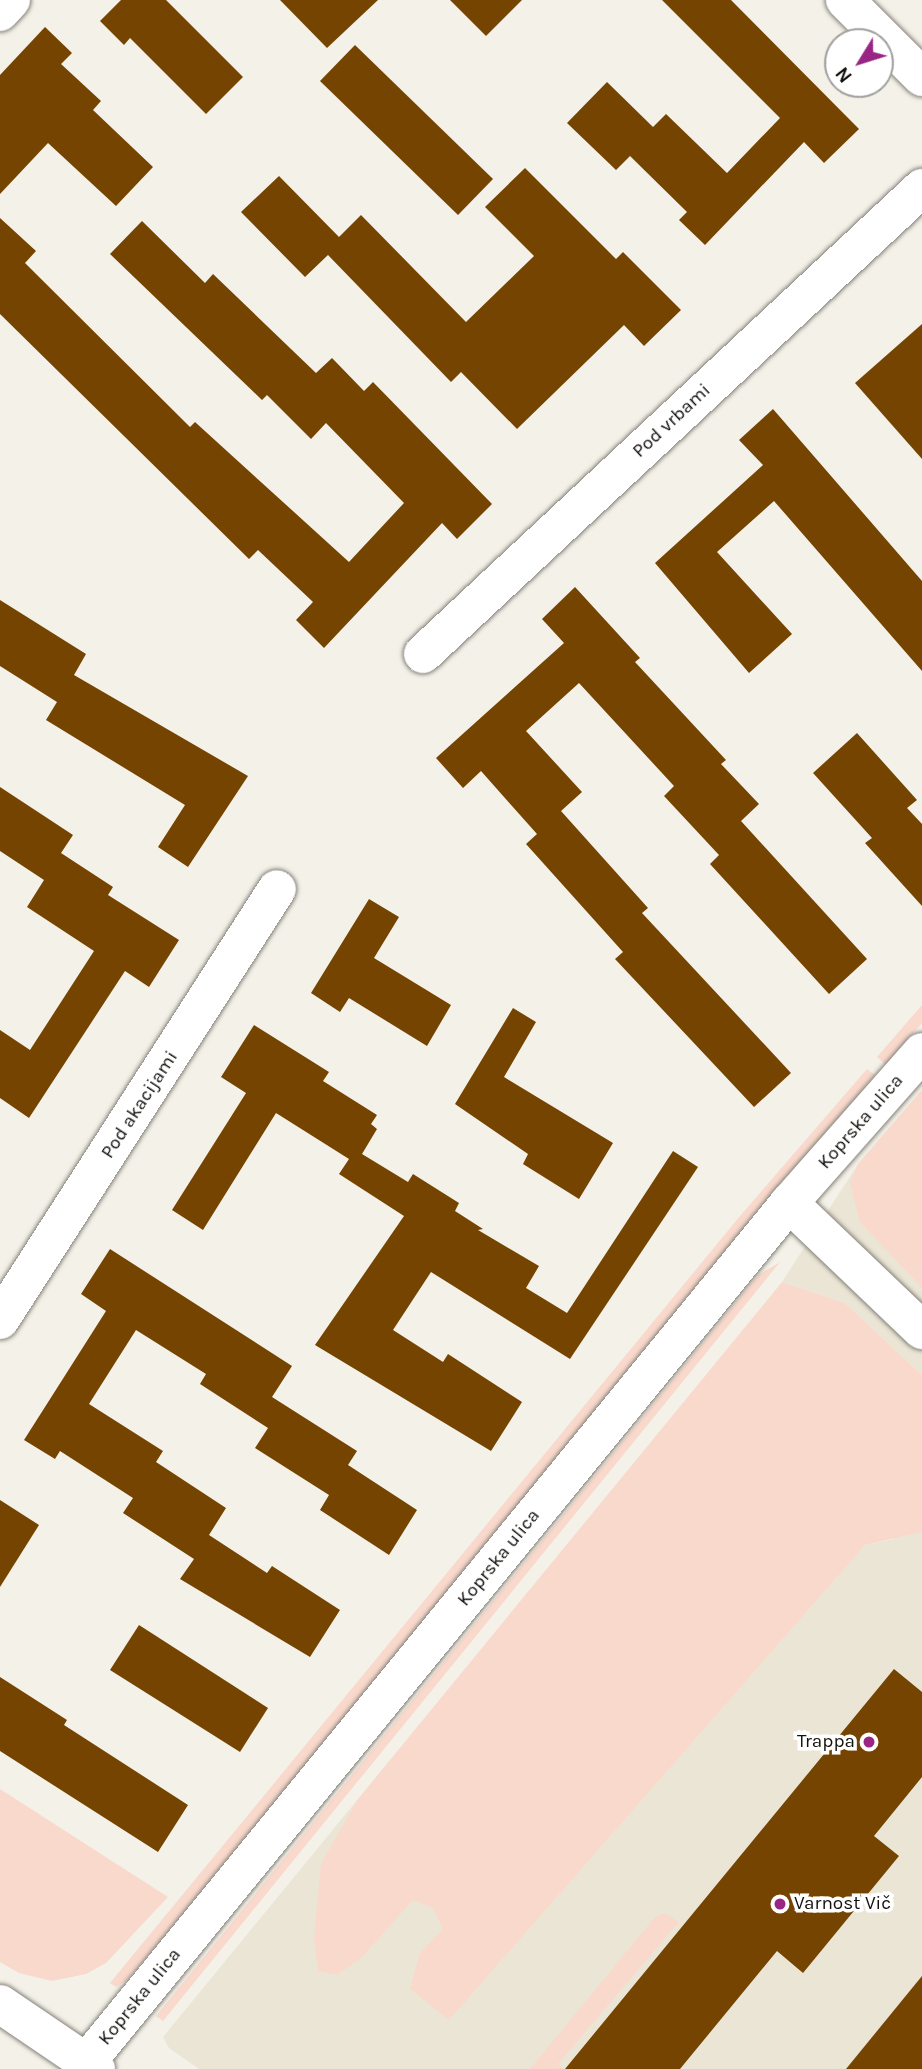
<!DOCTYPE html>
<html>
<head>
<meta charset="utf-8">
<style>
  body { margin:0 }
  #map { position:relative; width:922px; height:2069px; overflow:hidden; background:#f4f1e9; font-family:Karla,sans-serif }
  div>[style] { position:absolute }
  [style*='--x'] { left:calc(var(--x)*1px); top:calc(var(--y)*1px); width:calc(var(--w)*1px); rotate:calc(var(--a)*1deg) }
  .built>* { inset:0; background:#ebe5d6 }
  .green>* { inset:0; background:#f9d9cc }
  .building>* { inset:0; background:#754400 }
  .roads { filter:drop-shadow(0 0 2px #848179) drop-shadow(0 0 2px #848179) }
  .minor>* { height:38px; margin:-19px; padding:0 19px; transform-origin:19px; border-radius:19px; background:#fff }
  .dots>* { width:19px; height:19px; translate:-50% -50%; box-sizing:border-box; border:4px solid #fff; border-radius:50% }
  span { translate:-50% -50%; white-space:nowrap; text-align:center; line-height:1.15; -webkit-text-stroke:7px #fff; paint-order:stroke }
  .street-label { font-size:19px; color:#13120f }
  .poi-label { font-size:19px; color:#13120f }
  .right { translate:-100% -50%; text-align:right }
  .left { translate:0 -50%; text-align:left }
  .north { position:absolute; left:824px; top:28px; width:70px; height:70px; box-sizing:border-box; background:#fff; border:2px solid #a1a09f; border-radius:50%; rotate:232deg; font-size:19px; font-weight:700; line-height:28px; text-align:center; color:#13120f }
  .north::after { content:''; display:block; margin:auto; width:24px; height:32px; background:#992684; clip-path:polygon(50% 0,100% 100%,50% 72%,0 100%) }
</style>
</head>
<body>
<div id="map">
  <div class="built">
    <div style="clip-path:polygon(922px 1090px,922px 1375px,845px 1303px,782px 1282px,858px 1164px)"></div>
    <div style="clip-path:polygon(922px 1506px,922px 2069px,199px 2069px,169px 2048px,163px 2037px,358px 1799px,865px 1545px,894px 1539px)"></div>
  </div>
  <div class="green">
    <div style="clip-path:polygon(922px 1005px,922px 1023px,886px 1065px,877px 1057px)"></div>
    <div style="clip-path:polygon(867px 1069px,875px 1075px,149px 1955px,127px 1980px,116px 1987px,110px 1983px,740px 1216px)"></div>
    <div style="clip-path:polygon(922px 1090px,922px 1288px,860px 1222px,850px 1183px,858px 1164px)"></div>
    <div style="clip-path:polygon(780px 1262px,163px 2021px,156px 2016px,758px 1275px)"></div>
    <div style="clip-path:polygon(782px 1282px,845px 1303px,922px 1375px,922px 1532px,865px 1545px,449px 2020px,410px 1989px,420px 1953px,443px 1929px,433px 1908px,413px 1900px,362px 1957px,337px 1975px,318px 1971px,314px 1938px,321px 1864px,358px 1799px)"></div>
    <div style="clip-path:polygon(0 1789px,168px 1897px,106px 1963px,86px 1974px,52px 1981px,19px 1973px,0 1962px)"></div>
    <div style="clip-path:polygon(665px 1913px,679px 1922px,558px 2064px,564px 2069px,530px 2069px,655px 1917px)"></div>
  </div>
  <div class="building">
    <div style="clip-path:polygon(121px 0,166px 0,243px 77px,206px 114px,130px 38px,124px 45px,100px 21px)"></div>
    <div style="clip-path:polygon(280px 0,378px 0,327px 48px)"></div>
    <div style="clip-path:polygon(450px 0,522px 0,486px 36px)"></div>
    <div style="clip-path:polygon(662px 0,731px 0,859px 129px,824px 163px,804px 142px,705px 245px,679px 220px,687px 212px,630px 156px,616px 170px,567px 123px,607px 82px,653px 127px,666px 114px,727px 173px,780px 118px)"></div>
    <div style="clip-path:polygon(45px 27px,72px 53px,61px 64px,101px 101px,93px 110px,153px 167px,116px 206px,48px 143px,0 194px,0 75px)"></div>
    <div style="clip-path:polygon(355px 45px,493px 179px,458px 215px,320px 81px)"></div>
    <div style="clip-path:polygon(525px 168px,616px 259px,623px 252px,681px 310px,644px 346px,624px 325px,517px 429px,461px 372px,451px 382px,328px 255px,305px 277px,241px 212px,279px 176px,339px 237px,361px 215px,466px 322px,534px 256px,485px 207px)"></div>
    <div style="clip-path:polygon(0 218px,36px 251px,25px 263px,190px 427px,195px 422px,349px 562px,404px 503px,326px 423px,311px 439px,267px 395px,262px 400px,110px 254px,142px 221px,205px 283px,213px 274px,316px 373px,332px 358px,364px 391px,373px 382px,492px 504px,457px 539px,442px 523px,324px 648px,296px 620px,313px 602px,258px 550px,249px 559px,0 314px)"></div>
    <div style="clip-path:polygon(922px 324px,922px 459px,855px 383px)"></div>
    <div style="clip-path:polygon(773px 409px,922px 581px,922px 671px,774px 501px,717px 552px,792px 634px,749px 673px,655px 563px,763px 465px,739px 440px)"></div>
    <div style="clip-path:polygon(575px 587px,640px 658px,635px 662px,726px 760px,721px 764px,759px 804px,741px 821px,867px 959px,829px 994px,710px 864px,719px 855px,664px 796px,674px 786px,579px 683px,526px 731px,582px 792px,561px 811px,648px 908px,642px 913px,791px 1073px,754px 1107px,615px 959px,623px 952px,526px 844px,537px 834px,481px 771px,463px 788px,436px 758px,564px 643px,542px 619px)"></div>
    <div style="clip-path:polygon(0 600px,86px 654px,74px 675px,248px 776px,188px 867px,158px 847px,185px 805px,46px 720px,57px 702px,0 666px)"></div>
    <div style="clip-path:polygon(857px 733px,917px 800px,907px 808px,922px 824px,922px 906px,865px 843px,872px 838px,813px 773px)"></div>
    <div style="clip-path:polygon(0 787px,73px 835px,61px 853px,113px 887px,108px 895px,179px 940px,149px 987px,125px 971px,29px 1118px,0 1098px,0 1030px,30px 1050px,94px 951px,27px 907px,44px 880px,0 851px)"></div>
    <div style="clip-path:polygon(369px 899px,399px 917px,374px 958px,451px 1005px,427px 1046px,349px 998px,340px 1012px,311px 993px)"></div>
    <div style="clip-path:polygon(513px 1008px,536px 1022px,504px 1077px,613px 1143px,579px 1199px,523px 1164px,528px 1154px,455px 1104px)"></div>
    <div style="clip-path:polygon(254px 1025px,329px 1072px,323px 1081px,377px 1115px,371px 1124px,377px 1129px,362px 1154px,408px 1182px,413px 1174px,459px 1203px,455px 1211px,483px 1229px,478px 1230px,539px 1266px,526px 1288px,567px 1313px,673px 1151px,698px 1167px,570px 1359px,431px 1272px,393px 1330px,443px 1362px,448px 1354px,522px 1402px,491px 1451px,315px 1345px,404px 1216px,339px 1174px,349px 1159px,276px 1113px,203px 1230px,172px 1210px,246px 1093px,221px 1077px)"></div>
    <div style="clip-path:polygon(110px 1249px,292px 1366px,272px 1397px,357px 1451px,348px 1465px,417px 1510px,389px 1555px,320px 1510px,329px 1495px,255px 1448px,268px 1428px,200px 1384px,206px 1374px,136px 1330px,89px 1404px,163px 1451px,156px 1462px,226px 1508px,209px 1535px,267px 1573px,272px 1566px,340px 1610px,310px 1657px,180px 1579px,194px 1559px,123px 1513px,133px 1498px,60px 1451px,55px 1459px,24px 1440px,106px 1311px,81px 1294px)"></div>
    <div style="clip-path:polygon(0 1500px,39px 1525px,0 1587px)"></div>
    <div style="clip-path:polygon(139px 1625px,268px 1708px,240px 1752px,110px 1670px)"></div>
    <div style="clip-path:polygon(894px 1669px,922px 1692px,922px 1777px,874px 1836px,899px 1856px,803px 1973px,777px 1951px,680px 2069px,565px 2069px)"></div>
    <div style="clip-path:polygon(0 1677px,67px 1720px,64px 1725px,188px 1805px,158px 1852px,0 1751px)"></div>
    <div style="clip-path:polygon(922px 1976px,922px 2069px,846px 2069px)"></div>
  </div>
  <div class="roads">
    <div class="minor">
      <div style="--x:845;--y:0;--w:109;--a:45"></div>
      <div style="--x:0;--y:12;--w:16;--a:-47"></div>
      <div style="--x:423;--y:654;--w:683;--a:-43.04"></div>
      <div style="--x:789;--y:1203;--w:184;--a:43.7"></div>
      <div style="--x:0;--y:1320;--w:512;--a:-57.27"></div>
      <div style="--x:0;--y:2004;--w:116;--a:34.1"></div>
      <div style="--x:81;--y:2069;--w:1119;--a:-50.73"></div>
      <div style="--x:789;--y:1203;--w:201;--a:-48.6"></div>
    </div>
  </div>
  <div class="dots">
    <div style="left:869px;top:1742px;background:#992684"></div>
    <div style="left:780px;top:1904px;background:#992684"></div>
  </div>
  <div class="street-label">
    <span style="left:672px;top:421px;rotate:-43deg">Pod vrbami</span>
    <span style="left:140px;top:1105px;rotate:-57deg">Pod akacijami</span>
    <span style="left:861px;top:1122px;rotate:-49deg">Koprska ulica</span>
    <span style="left:499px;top:1558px;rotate:-51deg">Koprska ulica</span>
    <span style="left:140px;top:1997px;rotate:-51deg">Koprska ulica</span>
  </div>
  <div class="poi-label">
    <span class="right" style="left:855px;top:1742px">Trappa</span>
    <span class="left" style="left:794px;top:1904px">Varnost Vič</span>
  </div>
  <div class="north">N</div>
</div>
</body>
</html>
